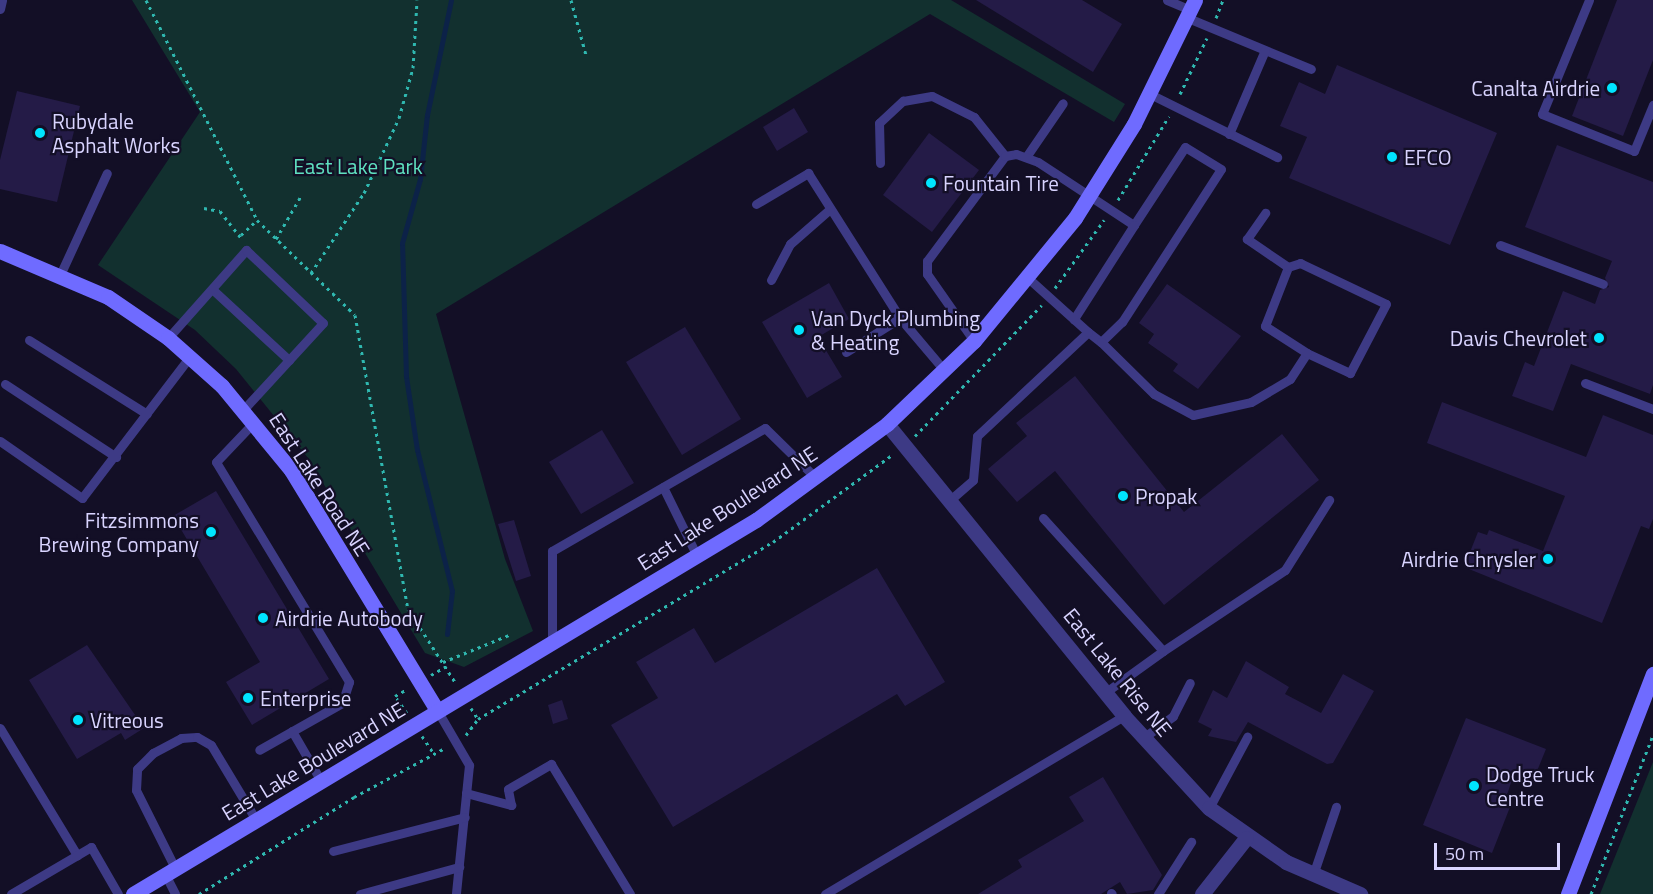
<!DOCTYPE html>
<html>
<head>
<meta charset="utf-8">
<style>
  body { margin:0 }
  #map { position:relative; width:1653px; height:894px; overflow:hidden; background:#130f26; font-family:"Titillium Web",sans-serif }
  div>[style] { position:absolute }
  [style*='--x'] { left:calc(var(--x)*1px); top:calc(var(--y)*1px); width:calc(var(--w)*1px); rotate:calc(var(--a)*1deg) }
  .green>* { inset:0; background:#12302f }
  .stream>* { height:5px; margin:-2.5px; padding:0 2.5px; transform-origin:2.5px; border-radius:2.5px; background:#0c2248 }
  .building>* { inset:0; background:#241b47 }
  .path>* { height:3px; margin-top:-1.5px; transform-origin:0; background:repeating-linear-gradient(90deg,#2fb8b0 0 3px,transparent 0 7.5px) }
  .lane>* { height:9px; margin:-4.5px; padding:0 4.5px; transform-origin:4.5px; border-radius:4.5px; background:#3d3a85 }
  .street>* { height:15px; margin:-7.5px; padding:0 7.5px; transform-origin:7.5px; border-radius:7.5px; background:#3d3a85 }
  .secondary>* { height:15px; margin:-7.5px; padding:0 7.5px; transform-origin:7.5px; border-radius:7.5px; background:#6f6bff }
  .dots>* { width:16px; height:16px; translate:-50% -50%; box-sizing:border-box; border:3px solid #130f26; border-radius:50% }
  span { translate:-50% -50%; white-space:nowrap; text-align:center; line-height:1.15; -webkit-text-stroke:4.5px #130f26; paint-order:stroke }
  .poi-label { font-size:21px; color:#d9d4ff }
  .right { translate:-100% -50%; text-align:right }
  .left { translate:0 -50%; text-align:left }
  .park-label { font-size:21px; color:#5fe0c0 }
  .street-label { font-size:21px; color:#d9d4ff }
  .scale { position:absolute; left:1434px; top:843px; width:126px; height:27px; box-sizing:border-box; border:3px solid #d9d4ff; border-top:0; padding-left:8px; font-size:18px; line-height:21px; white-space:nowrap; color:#d9d4ff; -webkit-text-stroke:4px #130f26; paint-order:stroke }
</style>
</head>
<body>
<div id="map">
  <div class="green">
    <div style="clip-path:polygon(132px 0,951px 0,1125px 104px,1114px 122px,930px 14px,436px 314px,505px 559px,533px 631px,464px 667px,425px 653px,308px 458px,236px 369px,195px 330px,98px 265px,200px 112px)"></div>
    <div style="clip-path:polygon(1653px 762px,1653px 894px,1600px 894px)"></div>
  </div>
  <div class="stream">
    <div style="--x:447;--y:634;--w:43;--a:-83.4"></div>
    <div style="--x:452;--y:591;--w:145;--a:-103.9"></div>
    <div style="--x:417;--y:450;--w:75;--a:-98.5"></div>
    <div style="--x:406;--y:376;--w:133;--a:-91.7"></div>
    <div style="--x:402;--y:243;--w:66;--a:-74.3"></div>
    <div style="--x:420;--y:179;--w:64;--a:-83.8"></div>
    <div style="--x:427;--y:115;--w:117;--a:-78.2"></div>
  </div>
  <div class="building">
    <div style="clip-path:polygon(976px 0,1082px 0,1122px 24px,1093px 72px)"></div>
    <div style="clip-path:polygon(1617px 0,1653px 0,1653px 60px,1623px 136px,1572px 116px)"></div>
    <div style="clip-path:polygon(1337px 65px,1497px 133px,1450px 245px,1289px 178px,1307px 137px,1280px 126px,1299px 82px,1325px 94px)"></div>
    <div style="clip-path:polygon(17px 91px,80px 106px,57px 202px,0 189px,0 160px)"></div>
    <div style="clip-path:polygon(794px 108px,808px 132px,777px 151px,763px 127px)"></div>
    <div style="clip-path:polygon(929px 133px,979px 170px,932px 232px,883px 195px)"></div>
    <div style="clip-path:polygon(1557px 145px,1653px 182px,1653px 385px,1650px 394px,1571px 364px,1553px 411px,1512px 396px,1525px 362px,1534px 366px,1563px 291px,1595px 304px,1600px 290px,1609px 287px,1605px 278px,1612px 261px,1525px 227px)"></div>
    <div style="clip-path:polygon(829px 283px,849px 319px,818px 337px,842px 377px,807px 398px,762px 322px)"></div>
    <div style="clip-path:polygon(1167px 284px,1241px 336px,1198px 389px,1173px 371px,1178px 364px,1148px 343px,1154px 334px,1139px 323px)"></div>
    <div style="clip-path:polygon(685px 327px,741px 419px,682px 455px,626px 362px)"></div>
    <div style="clip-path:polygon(1075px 376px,1184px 512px,1282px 434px,1319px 480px,1164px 605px,1055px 471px,1017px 502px,988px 469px,1027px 436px,1016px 423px)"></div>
    <div style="clip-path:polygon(1442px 402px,1586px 457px,1603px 415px,1653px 435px,1653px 519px,1649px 529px,1641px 526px,1602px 623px,1464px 567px,1478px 532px,1487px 535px,1489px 530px,1543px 551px,1565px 496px,1427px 443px)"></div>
    <div style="clip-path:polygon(602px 430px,634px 483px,581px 514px,549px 462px)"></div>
    <div style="clip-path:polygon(216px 491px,329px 679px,252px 725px,226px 682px,260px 662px,173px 516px)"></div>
    <div style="clip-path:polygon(514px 520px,531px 576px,516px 581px,498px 524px)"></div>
    <div style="clip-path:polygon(877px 568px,945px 682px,905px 706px,897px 694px,673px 827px,611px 725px,658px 698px,636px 662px,694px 628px,715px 663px)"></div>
    <div style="clip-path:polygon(87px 645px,144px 728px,125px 740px,121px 733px,77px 759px,29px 680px)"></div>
    <div style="clip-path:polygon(1246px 661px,1289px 687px,1285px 694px,1321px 713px,1343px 674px,1374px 691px,1333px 763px,1327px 764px,1248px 722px,1236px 742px,1208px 736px,1212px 729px,1198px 722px,1213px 690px,1227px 698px)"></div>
    <div style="clip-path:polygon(562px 700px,568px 719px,553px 724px,548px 705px)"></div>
    <div style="clip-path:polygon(1466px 718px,1546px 749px,1533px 781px,1514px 773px,1508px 792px,1512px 802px,1492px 853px,1423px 825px)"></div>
    <div style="clip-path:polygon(1103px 777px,1162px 875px,1153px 890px,1127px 894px,1120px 882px,1101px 894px,978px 894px,1022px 867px,1018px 860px,1084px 821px,1069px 797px)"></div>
  </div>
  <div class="path">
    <div style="--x:146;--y:0;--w:246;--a:63.2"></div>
    <div style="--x:257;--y:220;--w:136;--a:44.1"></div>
    <div style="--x:355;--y:315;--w:299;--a:79.8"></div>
    <div style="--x:408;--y:609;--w:87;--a:57.2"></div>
    <div style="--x:571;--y:0;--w:57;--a:74.7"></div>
    <div style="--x:1216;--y:18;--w:19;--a:-69"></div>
    <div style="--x:1180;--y:94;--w:62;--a:-64.3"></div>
    <div style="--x:1118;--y:200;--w:98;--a:-58.7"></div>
    <div style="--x:204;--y:208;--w:16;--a:11"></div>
    <div style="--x:220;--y:211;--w:36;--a:52"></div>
    <div style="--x:241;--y:235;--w:22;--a:-43"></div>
    <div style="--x:276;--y:239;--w:50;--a:-59.8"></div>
    <div style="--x:311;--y:273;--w:96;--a:-56.5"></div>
    <div style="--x:364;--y:193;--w:83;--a:-65"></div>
    <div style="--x:399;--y:118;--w:52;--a:-74.4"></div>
    <div style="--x:413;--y:68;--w:68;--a:-86.6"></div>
    <div style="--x:1055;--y:288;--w:84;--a:-54.2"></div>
    <div style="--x:915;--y:436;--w:182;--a:-45.9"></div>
    <div style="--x:443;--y:662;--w:71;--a:-22.2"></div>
    <div style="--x:431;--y:675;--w:16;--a:-30"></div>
    <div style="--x:471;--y:708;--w:13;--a:58"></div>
    <div style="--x:407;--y:713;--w:21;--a:-125"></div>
    <div style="--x:395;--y:696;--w:14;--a:-30"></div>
    <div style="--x:466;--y:735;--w:20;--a:-53"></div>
    <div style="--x:478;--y:719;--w:344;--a:-31"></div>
    <div style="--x:773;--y:542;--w:147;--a:-36.2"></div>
    <div style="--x:422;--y:736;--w:22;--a:56"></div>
    <div style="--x:199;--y:894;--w:183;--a:-32"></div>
    <div style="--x:354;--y:797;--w:103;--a:-28.3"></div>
    <div style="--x:1591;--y:894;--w:171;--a:-68.7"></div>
  </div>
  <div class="lane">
    <div style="--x:1167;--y:0;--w:26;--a:23"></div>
    <div style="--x:1589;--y:0;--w:123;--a:112.4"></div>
    <div style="--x:1542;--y:114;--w:99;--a:21.9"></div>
    <div style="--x:1634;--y:151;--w:50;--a:-67.6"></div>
    <div style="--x:0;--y:9;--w:9;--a:-77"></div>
    <div style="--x:1188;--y:18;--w:133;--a:22.5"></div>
    <div style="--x:1150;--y:94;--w:142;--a:26.4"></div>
    <div style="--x:1229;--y:134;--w:91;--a:-66.8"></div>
    <div style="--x:1026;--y:157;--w:65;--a:-55.6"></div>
    <div style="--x:880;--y:163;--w:40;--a:-91.4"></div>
    <div style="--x:879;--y:123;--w:33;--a:-43"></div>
    <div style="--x:903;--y:101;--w:29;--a:-10"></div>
    <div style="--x:932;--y:96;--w:47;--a:26.6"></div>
    <div style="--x:974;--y:117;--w:50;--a:51.5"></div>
    <div style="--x:756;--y:204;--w:61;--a:-30.8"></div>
    <div style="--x:808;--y:173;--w:172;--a:57.6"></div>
    <div style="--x:1500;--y:245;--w:110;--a:20.7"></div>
    <div style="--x:1288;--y:267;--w:13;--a:-18"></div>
    <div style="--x:1300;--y:263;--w:95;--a:25.5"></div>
    <div style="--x:1386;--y:304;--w:78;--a:117.6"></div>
    <div style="--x:1350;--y:373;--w:47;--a:-155.1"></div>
    <div style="--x:60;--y:275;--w:112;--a:-65.3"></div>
    <div style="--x:771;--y:280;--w:41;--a:-62.2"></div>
    <div style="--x:790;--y:244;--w:53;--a:-41.2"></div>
    <div style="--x:212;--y:289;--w:105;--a:42.7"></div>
    <div style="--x:1088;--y:332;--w:16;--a:38"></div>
    <div style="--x:1101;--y:342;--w:29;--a:-44"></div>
    <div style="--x:1122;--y:322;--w:182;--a:-57.1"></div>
    <div style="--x:1221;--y:169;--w:42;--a:-148.6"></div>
    <div style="--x:1185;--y:147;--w:93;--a:123.2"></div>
    <div style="--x:168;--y:338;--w:118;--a:-48.4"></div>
    <div style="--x:246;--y:250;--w:106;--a:43.5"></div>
    <div style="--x:323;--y:323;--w:117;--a:132.6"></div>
    <div style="--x:29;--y:340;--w:139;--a:32.1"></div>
    <div style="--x:974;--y:341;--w:82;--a:-125"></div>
    <div style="--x:927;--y:274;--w:13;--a:-90"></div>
    <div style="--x:927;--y:261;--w:131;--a:-53.4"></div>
    <div style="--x:1005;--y:156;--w:11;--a:-10"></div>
    <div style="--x:1016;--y:154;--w:23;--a:20"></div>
    <div style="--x:1038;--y:162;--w:115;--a:33.3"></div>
    <div style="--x:1134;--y:225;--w:112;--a:122.6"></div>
    <div style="--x:1101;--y:342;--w:74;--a:44.5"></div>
    <div style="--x:1154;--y:394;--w:44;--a:28.3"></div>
    <div style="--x:1193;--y:415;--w:59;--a:-12.6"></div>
    <div style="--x:1251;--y:402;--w:45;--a:-30.5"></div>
    <div style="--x:1290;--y:379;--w:31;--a:-57"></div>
    <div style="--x:1307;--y:353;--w:50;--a:-147.3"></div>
    <div style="--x:1265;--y:326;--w:63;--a:-68.7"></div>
    <div style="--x:1288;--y:267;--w:50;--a:-145.7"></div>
    <div style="--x:1247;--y:239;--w:32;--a:-55"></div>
    <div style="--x:846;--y:352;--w:64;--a:-32.2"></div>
    <div style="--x:900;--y:318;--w:68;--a:49.8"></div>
    <div style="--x:1585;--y:383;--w:73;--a:20.9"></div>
    <div style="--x:5;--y:384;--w:133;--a:33.3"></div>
    <div style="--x:254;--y:422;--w:55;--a:133.5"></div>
    <div style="--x:216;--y:462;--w:257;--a:58.8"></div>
    <div style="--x:349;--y:682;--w:22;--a:108"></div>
    <div style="--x:342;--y:703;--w:95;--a:150.5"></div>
    <div style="--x:0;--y:441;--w:100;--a:34.8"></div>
    <div style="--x:82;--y:498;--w:178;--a:-52.7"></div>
    <div style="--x:663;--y:487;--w:77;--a:63.8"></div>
    <div style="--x:950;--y:500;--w:30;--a:-41"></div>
    <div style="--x:973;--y:480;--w:44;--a:-84.8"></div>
    <div style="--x:977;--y:436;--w:152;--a:-43.1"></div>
    <div style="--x:1088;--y:332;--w:81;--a:-138"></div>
    <div style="--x:1043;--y:518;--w:179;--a:47.9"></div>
    <div style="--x:1163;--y:651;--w:70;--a:144.3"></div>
    <div style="--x:552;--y:643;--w:92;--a:-90"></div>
    <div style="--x:552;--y:551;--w:246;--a:-30"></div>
    <div style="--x:765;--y:428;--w:71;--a:44.4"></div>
    <div style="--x:1163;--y:651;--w:146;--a:-33.6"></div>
    <div style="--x:1285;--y:570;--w:83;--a:-57.8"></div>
    <div style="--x:437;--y:710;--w:64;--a:59.8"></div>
    <div style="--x:469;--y:765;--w:130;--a:95.8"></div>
    <div style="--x:0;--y:728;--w:149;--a:58.8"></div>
    <div style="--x:292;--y:731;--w:58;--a:59.9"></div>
    <div style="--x:1143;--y:738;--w:37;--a:-36"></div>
    <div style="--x:1173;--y:716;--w:37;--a:-63"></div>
    <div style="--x:466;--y:793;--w:47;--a:14.9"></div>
    <div style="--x:511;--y:805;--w:16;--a:-101"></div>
    <div style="--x:508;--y:789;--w:50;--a:-30.2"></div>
    <div style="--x:551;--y:764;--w:152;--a:58.7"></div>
    <div style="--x:1209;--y:808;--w:81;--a:-61.8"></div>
    <div style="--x:333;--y:851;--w:136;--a:-14.4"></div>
    <div style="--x:175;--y:868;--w:87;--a:-116.6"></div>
    <div style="--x:136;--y:790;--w:21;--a:-87"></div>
    <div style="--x:137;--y:769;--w:23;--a:-45"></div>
    <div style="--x:153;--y:753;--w:32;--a:-28"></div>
    <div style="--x:181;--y:738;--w:16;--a:-4"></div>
    <div style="--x:197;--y:737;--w:16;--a:30"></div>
    <div style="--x:211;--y:745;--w:87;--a:59"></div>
    <div style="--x:165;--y:874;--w:22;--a:63"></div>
    <div style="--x:1313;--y:875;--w:72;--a:-71.3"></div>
    <div style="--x:1111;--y:893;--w:1;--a:45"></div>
    <div style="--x:11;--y:894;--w:93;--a:-30.4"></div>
    <div style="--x:91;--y:847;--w:54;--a:60.1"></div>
    <div style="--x:360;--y:894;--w:103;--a:-15.3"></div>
    <div style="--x:825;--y:894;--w:348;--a:-30.8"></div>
    <div style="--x:1158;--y:894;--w:62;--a:-57.6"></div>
  </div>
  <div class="street">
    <div style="--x:887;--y:424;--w:376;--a:50.9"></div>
    <div style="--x:1124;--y:716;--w:125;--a:47.3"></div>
    <div style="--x:1209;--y:808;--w:94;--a:35"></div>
    <div style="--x:1286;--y:862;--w:81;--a:23.4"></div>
    <div style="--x:1202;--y:894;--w:71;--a:-51.8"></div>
  </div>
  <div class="secondary">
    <div style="--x:0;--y:251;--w:117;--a:23.1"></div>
    <div style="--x:108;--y:297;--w:73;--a:34.3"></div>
    <div style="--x:168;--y:338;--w:72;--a:41.6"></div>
    <div style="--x:222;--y:386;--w:109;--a:50.6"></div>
    <div style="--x:291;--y:470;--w:281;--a:58.7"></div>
    <div style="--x:133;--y:894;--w:727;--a:-30.98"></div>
    <div style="--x:756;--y:520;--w:162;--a:-36.2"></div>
    <div style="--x:887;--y:424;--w:120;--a:-43.7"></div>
    <div style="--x:974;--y:341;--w:159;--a:-50.6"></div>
    <div style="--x:1075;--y:218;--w:111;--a:-57.9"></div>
    <div style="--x:1134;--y:124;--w:138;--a:-63.8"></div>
    <div style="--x:1568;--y:894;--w:236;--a:-68.9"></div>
  </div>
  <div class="dots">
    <div style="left:1612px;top:88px;background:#00e5ff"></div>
    <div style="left:40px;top:133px;background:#00e5ff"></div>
    <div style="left:1392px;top:157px;background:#00e5ff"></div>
    <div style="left:931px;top:183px;background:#00e5ff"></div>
    <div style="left:799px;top:330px;background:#00e5ff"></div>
    <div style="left:1599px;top:338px;background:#00e5ff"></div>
    <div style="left:1123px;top:496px;background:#00e5ff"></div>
    <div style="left:211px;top:532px;background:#00e5ff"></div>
    <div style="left:1548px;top:559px;background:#00e5ff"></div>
    <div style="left:263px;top:618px;background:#00e5ff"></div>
    <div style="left:248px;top:698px;background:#00e5ff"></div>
    <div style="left:78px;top:720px;background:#00e5ff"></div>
    <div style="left:1474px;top:786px;background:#00e5ff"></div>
  </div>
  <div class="poi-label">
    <span class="right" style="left:1600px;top:88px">Canalta Airdrie</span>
    <span class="left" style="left:52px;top:133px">Rubydale<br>Asphalt Works</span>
    <span class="left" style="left:1404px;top:157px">EFCO</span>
    <span class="left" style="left:943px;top:183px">Fountain Tire</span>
    <span class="left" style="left:811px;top:330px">Van Dyck Plumbing<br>&amp; Heating</span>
    <span class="right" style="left:1587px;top:338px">Davis Chevrolet</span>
    <span class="left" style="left:1135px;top:496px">Propak</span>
    <span class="right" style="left:199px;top:532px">Fitzsimmons<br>Brewing Company</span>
    <span class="right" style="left:1536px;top:559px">Airdrie Chrysler</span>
    <span class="left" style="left:275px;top:618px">Airdrie Autobody</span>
    <span class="left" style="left:260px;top:698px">Enterprise</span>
    <span class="left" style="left:90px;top:720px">Vitreous</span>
    <span class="left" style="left:1486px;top:786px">Dodge Truck<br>Centre</span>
  </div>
  <div class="park-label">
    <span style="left:358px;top:166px">East Lake Park</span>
  </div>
  <div class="street-label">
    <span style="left:320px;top:484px;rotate:57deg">East Lake Road NE</span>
    <span style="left:727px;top:508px;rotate:-33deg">East Lake Boulevard NE</span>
    <span style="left:1118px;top:672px;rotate:51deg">East Lake Rise NE</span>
    <span style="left:313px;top:761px;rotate:-31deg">East Lake Boulevard NE</span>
  </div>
  <div class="scale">50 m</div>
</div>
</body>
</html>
